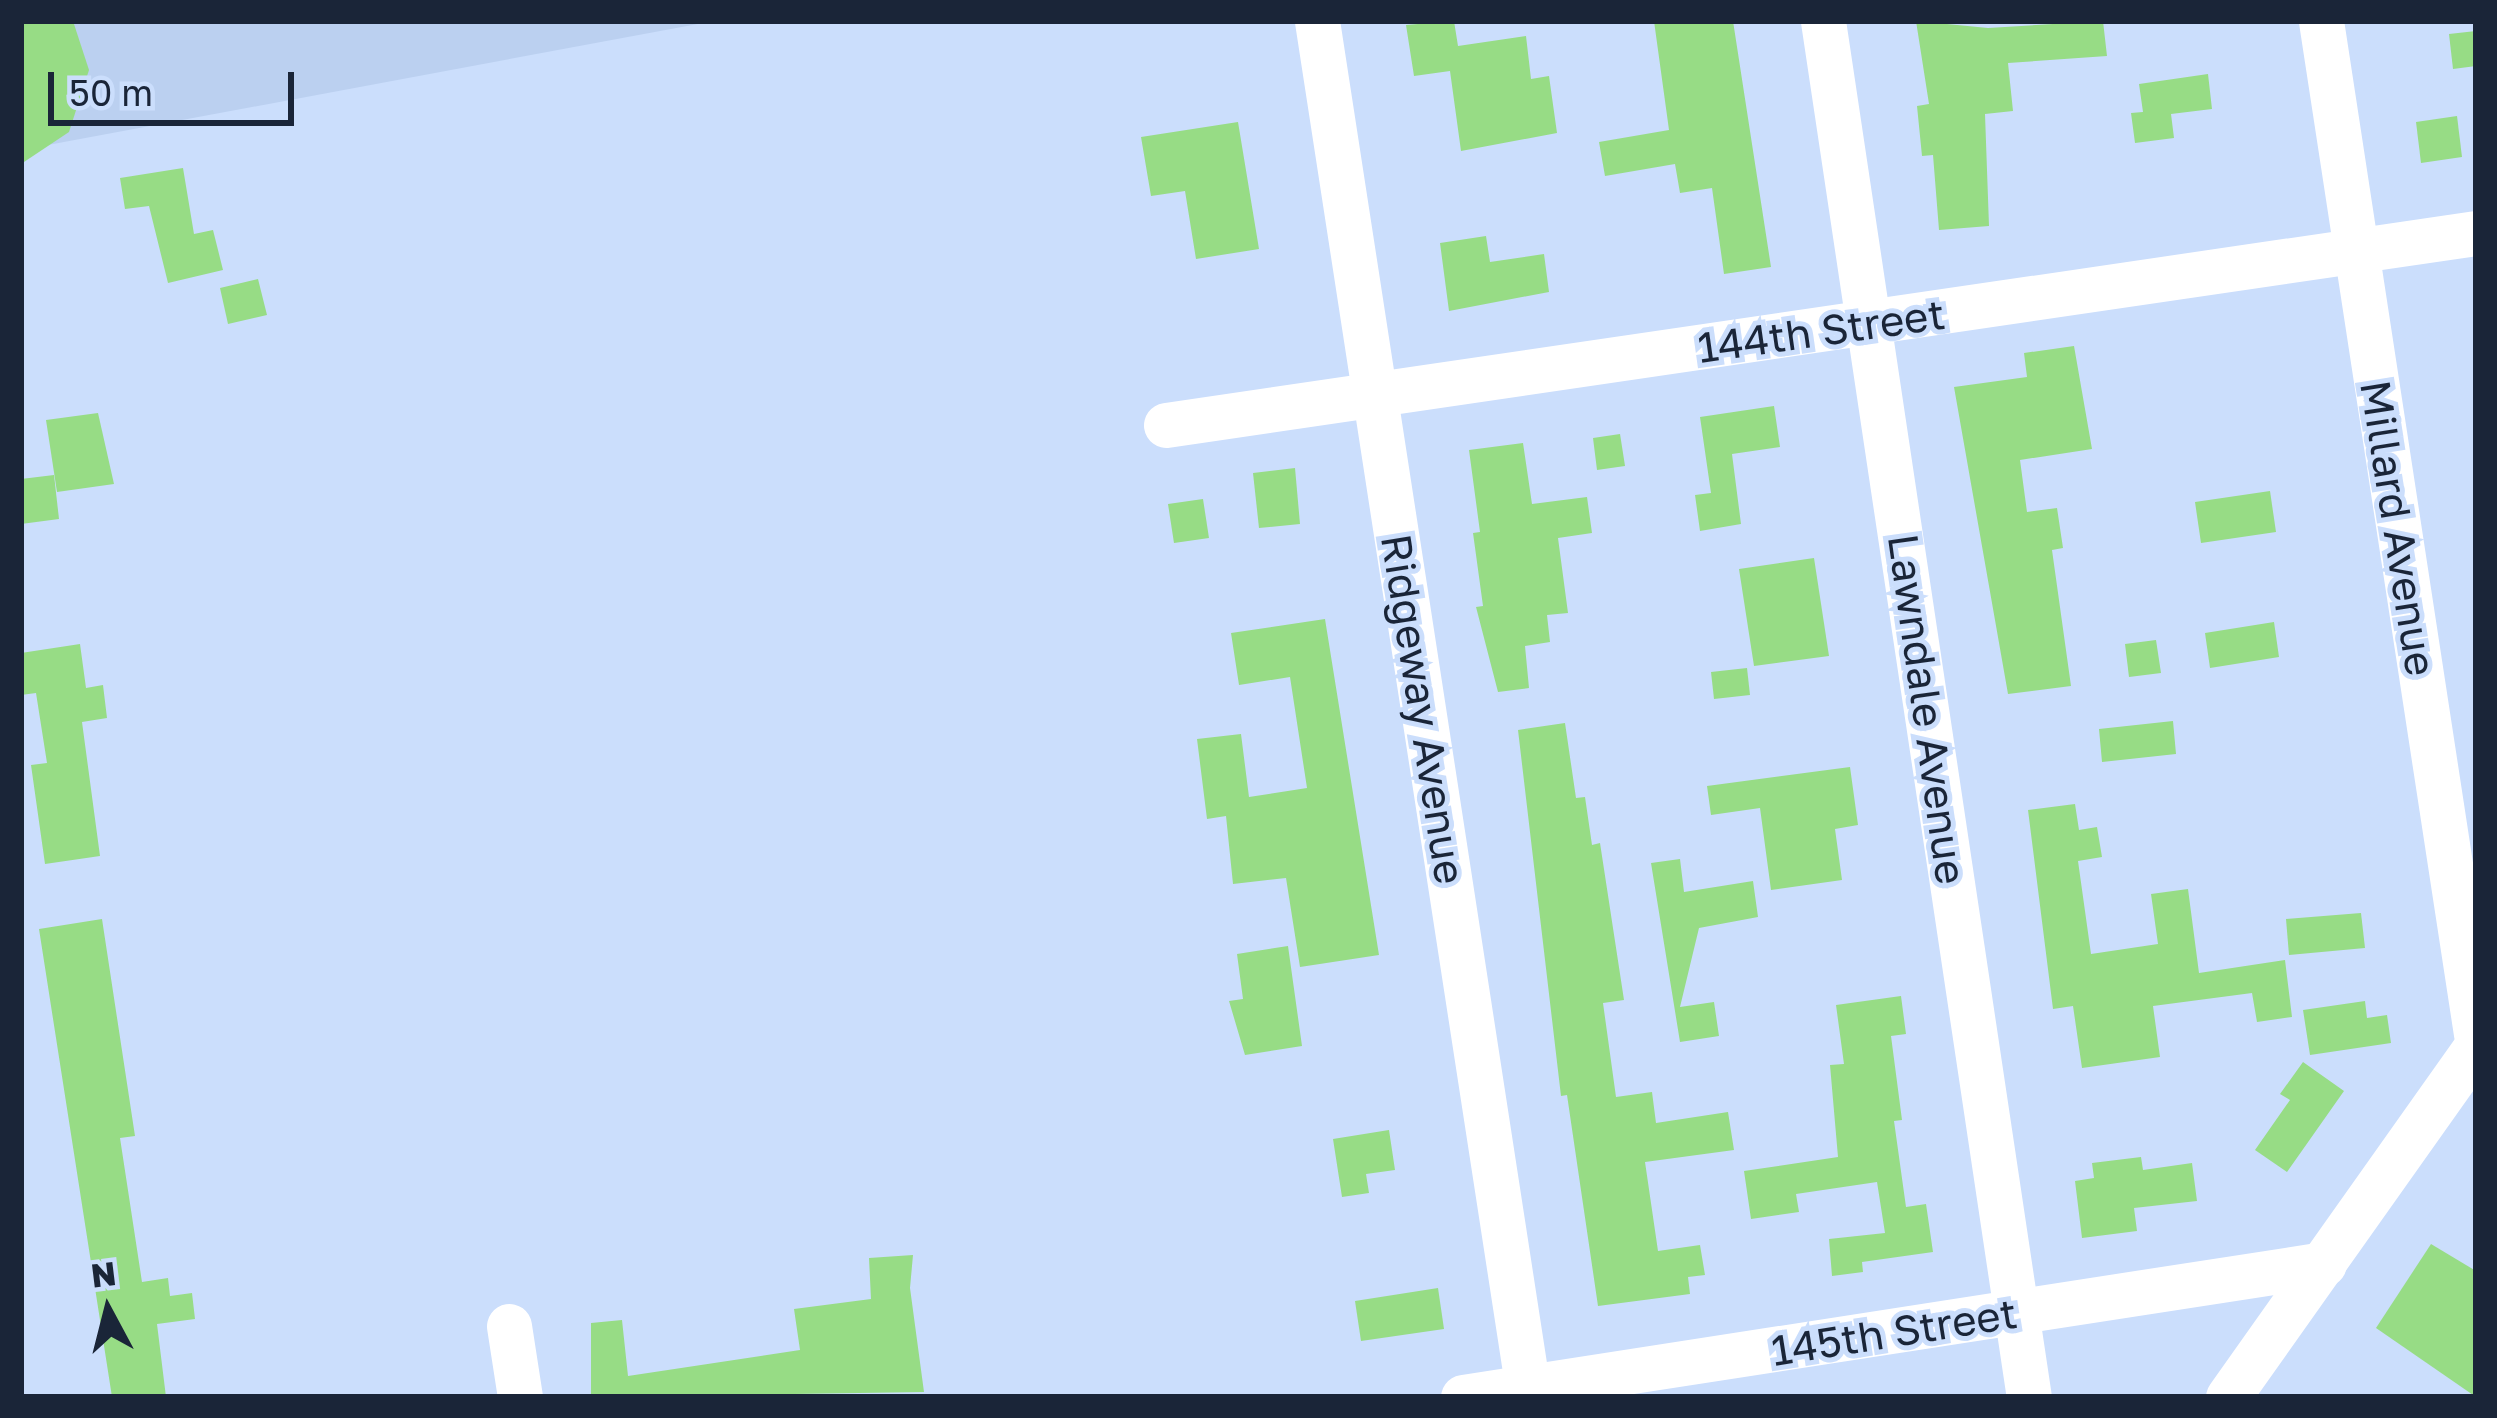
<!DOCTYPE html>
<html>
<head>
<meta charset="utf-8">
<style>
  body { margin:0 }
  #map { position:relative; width:2497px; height:1418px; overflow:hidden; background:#cbdefc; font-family:"Golos Text",sans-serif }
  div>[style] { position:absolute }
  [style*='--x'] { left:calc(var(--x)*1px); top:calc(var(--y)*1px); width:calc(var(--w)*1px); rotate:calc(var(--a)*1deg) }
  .built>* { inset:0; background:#bbd0f0 }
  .building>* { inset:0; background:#97dc85 }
  .minor>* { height:45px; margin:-22.5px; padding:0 22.5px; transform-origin:22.5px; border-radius:22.5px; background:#fff }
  span { translate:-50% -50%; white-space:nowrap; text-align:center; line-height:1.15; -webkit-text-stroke:10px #cbdefc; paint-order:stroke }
  .street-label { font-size:42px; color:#1a2538 }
  .frame { position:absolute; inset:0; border:24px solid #1a2538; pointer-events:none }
  .north { position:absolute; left:48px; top:1250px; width:120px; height:120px; -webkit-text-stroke:9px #cbdefc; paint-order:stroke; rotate:353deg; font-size:33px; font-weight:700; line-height:48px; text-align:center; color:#1a2538 }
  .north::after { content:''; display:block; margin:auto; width:42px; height:54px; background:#1a2538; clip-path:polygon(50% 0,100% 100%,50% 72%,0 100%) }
  .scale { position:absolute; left:48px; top:72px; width:246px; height:54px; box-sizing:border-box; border:6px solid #1a2538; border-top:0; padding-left:15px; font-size:36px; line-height:42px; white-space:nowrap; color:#1a2538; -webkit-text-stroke:9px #cbdefc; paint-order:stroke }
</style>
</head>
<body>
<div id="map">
  <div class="built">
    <div style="clip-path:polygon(21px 21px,714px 21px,21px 150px)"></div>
  </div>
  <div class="building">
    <div style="clip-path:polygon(21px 21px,73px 21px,89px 70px,69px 132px,21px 164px)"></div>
    <div style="clip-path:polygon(1454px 21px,1458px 46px,1526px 36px,1531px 79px,1549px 76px,1557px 133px,1461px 151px,1450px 71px,1414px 76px,1406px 25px)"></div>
    <div style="clip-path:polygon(1654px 21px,1733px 21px,1771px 267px,1724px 274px,1712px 188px,1680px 193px,1675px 164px,1605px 176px,1599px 142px,1669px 130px)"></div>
    <div style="clip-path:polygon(1916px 21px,1988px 28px,2103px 21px,2107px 56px,2008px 63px,2013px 111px,1985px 114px,1989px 226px,1939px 230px,1933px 155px,1922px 156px,1917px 106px,1929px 104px)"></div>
    <div style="clip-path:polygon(2476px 31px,2476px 66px,2453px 69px,2449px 34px)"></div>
    <div style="clip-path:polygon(2208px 74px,2212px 109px,2171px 114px,2174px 138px,2135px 143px,2131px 113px,2143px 112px,2139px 84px)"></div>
    <div style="clip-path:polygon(2457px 116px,2462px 157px,2421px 163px,2416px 122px)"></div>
    <div style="clip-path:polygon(1238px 122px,1259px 249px,1196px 259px,1185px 191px,1151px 196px,1141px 137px)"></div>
    <div style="clip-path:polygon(183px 168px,194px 234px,213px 230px,223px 270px,168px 283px,149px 206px,125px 209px,120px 178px)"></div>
    <div style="clip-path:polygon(1486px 236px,1490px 262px,1544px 254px,1549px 292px,1449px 311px,1440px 243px)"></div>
    <div style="clip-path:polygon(258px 279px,267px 315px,228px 324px,220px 288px)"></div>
    <div style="clip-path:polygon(2074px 346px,2092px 449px,2020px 460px,2027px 512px,2057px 508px,2063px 548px,2052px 550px,2071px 686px,2008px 694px,1954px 387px,2027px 377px,2024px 353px)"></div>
    <div style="clip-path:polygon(1774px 406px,1780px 447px,1732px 454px,1741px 524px,1700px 531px,1695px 495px,1711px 493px,1700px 417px)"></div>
    <div style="clip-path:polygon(98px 413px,114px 484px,57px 492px,46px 420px)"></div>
    <div style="clip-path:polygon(1620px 434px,1625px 466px,1597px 470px,1593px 438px)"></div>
    <div style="clip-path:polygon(1523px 443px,1532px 504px,1587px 497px,1592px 533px,1558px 538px,1568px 613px,1547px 615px,1550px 642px,1525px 646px,1529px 688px,1498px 692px,1476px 607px,1483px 606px,1473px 533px,1480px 532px,1469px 450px)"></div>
    <div style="clip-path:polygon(1295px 468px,1300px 524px,1259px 528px,1253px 473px)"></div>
    <div style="clip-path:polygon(54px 475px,59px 519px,21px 524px,21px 479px)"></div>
    <div style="clip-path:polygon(2270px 491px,2276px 532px,2201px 543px,2195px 502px)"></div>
    <div style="clip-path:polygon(1203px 499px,1209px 538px,1174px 543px,1168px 504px)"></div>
    <div style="clip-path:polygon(1814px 558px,1829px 656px,1754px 666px,1739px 569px)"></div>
    <div style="clip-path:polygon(1325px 619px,1379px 955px,1300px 967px,1286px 878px,1233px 884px,1226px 816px,1207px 819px,1197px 739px,1241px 734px,1249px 797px,1307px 788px,1290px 677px,1239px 685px,1231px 633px)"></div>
    <div style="clip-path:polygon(2274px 622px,2279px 657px,2210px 668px,2205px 633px)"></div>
    <div style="clip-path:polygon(2156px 640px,2161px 673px,2129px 677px,2125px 644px)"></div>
    <div style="clip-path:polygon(80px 644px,86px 688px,103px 685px,107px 718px,82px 722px,100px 856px,45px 864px,31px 765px,47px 763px,36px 693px,21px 695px,21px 653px)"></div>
    <div style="clip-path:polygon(1747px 668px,1750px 695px,1714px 699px,1711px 672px)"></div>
    <div style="clip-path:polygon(2173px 721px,2176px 754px,2102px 762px,2099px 729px)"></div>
    <div style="clip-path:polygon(1565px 723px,1576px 798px,1585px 797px,1592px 845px,1600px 843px,1624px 1000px,1603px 1003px,1616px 1097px,1652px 1092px,1656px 1123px,1728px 1112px,1734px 1150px,1645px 1162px,1658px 1251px,1700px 1245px,1705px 1275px,1688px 1277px,1690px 1294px,1598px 1306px,1567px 1095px,1561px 1096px,1518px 730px)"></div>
    <div style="clip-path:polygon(1850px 767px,1858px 825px,1835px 829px,1842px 880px,1771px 890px,1760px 808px,1711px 815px,1707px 786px)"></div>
    <div style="clip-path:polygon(2075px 804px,2079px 830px,2097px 827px,2102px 857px,2078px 861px,2091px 954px,2158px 944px,2151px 894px,2188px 889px,2199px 973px,2285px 960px,2292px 1017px,2257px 1022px,2252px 993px,2153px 1006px,2160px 1057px,2082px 1068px,2073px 1006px,2053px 1009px,2028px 810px)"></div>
    <div style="clip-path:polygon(1680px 859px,1684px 892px,1753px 881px,1758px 917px,1699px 928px,1680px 1007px,1714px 1002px,1719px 1036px,1680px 1042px,1651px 863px)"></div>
    <div style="clip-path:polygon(2361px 913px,2365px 948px,2289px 955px,2286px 919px)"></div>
    <div style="clip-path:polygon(102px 919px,135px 1136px,120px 1138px,142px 1282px,168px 1278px,170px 1296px,192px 1293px,195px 1319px,157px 1324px,166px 1397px,112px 1397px,39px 929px)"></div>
    <div style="clip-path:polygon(1288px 946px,1302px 1046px,1245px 1055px,1229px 1001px,1243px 999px,1237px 954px)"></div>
    <div style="clip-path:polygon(1901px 996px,1906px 1034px,1891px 1036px,1902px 1120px,1894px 1121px,1906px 1207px,1926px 1204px,1933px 1252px,1862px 1262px,1863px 1272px,1832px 1276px,1829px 1239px,1885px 1233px,1877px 1182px,1796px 1194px,1799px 1212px,1751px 1219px,1744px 1171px,1838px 1157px,1830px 1065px,1844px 1064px,1836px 1005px)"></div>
    <div style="clip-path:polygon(2365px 1001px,2367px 1018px,2387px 1015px,2391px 1043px,2310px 1055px,2303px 1010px)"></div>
    <div style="clip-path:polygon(2303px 1062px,2344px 1091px,2287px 1172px,2255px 1150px,2290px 1100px,2280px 1094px)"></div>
    <div style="clip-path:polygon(1389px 1130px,1395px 1170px,1366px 1174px,1369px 1193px,1342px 1197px,1333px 1139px)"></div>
    <div style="clip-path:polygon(2141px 1157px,2143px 1170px,2192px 1163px,2197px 1201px,2134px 1208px,2137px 1231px,2082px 1238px,2075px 1181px,2094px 1178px,2092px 1163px)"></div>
    <div style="clip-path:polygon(2431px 1244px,2476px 1271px,2476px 1397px,2376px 1328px)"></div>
    <div style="clip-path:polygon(913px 1255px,910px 1288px,924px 1392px,591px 1397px,591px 1323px,622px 1320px,628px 1376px,800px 1350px,794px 1309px,871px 1299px,869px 1258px)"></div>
    <div style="clip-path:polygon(1438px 1288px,1444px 1329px,1361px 1341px,1355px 1301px)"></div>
  </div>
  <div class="minor">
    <div style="--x:1317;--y:21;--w:1392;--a:81.24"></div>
    <div style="--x:1823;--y:21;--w:1391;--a:81.49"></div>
    <div style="--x:2321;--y:21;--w:1025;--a:81.3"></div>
    <div style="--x:1166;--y:425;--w:1324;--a:-8.34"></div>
    <div style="--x:509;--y:1326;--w:72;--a:81.2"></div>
    <div style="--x:1463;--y:1397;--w:871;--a:-8.78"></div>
    <div style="--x:2228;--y:1397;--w:429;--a:-54.7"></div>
  </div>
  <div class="street-label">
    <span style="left:1821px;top:330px;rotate:-8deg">144th Street</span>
    <span style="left:2399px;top:528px;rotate:81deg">Millard Avenue</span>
    <span style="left:1424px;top:709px;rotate:81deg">Ridgeway Avenue</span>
    <span style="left:1928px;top:709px;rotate:82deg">Lawndale Avenue</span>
    <span style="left:1894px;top:1331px;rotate:-9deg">145th Street</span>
  </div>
  <div class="frame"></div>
  <div class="north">N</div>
  <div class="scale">50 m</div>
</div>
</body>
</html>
